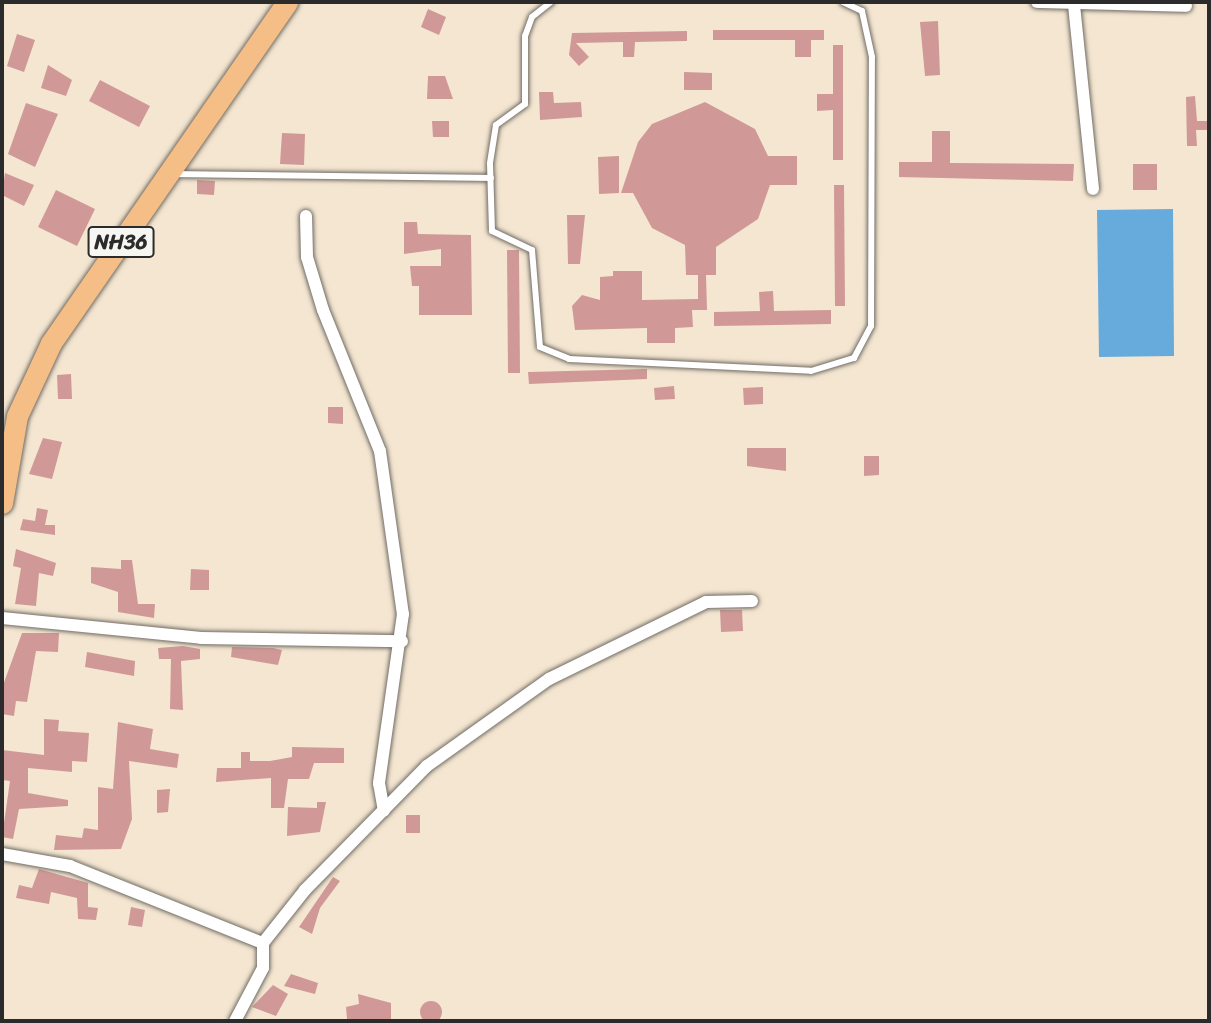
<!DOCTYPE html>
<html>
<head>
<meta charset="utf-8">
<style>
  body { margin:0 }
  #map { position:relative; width:1211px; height:1023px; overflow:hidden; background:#f4e6d1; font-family:Sriracha,sans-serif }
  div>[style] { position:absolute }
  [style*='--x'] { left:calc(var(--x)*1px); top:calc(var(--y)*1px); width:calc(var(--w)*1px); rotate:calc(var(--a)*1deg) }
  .water>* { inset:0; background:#67aadc }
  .building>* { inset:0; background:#d09997 }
  .round { border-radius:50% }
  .roads { filter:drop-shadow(0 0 2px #716c65) drop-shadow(0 0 2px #716c65) }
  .lane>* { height:6px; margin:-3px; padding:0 3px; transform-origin:3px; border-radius:3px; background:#fff }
  .street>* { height:12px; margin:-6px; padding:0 6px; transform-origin:6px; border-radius:6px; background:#fff }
  .highway>* { height:21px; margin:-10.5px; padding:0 10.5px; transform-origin:10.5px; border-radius:10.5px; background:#f5be86 }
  span { translate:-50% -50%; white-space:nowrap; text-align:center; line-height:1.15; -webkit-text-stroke:5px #f6f6f2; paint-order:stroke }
  .shield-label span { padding:2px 5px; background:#f6f6f2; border:2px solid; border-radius:5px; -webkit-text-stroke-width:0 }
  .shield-label { font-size:21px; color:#2b2b2b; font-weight:700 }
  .frame { position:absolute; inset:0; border:4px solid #2b2b2b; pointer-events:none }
</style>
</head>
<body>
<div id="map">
  <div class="water">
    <div style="clip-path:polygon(1173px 209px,1174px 356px,1099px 357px,1097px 210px)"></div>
  </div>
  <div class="building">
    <div style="clip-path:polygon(428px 9px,446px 17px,439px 35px,421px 27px)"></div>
    <div style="clip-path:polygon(938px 21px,940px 75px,925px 76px,920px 22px)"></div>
    <div style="clip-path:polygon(713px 30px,824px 30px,824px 40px,811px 40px,811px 57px,795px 57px,795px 40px,713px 40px)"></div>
    <div style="clip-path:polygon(687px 31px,687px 41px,635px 42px,634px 57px,623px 57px,623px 42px,576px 43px,589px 57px,579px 66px,569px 55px,572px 33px)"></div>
    <div style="clip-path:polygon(17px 34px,35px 40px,24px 72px,7px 66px)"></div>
    <div style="clip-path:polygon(833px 45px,843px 45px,843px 160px,833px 160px,833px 110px,817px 111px,817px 94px,833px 94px)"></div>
    <div style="clip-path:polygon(48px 65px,72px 80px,66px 96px,41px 88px)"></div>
    <div style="clip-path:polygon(684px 72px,712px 73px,712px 90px,684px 90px)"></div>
    <div style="clip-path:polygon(428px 76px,445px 76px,453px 99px,427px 99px)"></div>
    <div style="clip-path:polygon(100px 80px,150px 106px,139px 127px,89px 101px)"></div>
    <div style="clip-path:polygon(539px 92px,553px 92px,554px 103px,581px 102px,582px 117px,540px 120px)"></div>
    <div style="clip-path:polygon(1195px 96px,1197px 121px,1209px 121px,1209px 130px,1196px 130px,1197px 146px,1187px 146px,1186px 97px)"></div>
    <div style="clip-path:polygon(705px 102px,755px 129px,768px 156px,797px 156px,797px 185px,770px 185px,758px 219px,716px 247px,716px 275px,706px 275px,707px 310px,692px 310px,693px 327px,675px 328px,675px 343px,647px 343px,647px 328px,575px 330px,572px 306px,582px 295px,600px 300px,600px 277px,613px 276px,613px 271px,642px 271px,642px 300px,698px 299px,698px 275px,686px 275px,685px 245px,652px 228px,633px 193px,621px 193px,638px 142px,652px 124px)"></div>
    <div style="clip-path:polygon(26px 103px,58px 114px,35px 167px,8px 154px)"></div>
    <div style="clip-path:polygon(432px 121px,449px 121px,449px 137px,433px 137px)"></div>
    <div style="clip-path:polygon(932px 131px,950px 131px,950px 163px,1074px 164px,1073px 181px,899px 177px,899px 162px,932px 162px)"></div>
    <div style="clip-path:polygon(282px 133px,305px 134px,304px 165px,280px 164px)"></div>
    <div style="clip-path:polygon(619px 156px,619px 193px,599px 194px,598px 157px)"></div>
    <div style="clip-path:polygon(1133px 164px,1157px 164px,1157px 190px,1133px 190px)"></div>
    <div style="clip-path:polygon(5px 173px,34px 185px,24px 206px,2px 195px)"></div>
    <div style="clip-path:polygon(197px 180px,215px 181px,214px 195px,197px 194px)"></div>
    <div style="clip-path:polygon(834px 185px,844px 185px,845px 306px,835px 306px)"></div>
    <div style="clip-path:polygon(56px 190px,95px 209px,77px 246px,38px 227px)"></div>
    <div style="clip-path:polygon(567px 215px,585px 215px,580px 264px,568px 264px)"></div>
    <div style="clip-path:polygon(404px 222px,417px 222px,418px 234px,471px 235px,472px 315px,419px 315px,419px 286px,412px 286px,410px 266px,441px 266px,441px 249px,404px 254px)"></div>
    <div style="clip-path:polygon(507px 250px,519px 250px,520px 373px,508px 373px)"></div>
    <div style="clip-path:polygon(773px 291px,774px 311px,831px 310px,831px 324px,714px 326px,714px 312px,760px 311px,759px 292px)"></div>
    <div style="clip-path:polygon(647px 369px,647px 379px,529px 384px,528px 372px)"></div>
    <div style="clip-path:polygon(71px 374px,72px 399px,58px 399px,57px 375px)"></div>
    <div style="clip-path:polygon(674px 386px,675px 399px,655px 400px,654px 388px)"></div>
    <div style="clip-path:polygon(763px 387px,763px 404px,744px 405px,743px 388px)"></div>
    <div style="clip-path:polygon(328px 407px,343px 407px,343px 424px,328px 423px)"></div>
    <div style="clip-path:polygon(43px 438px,62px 442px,52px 479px,29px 474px)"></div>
    <div style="clip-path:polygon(747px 448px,786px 448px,786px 471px,747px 466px)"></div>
    <div style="clip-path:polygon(864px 456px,879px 456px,879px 475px,864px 476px)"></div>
    <div style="clip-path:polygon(37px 508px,48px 510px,45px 525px,55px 525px,55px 535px,20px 530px,23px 519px,35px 521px)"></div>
    <div style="clip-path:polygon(16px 549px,56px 563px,53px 576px,39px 573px,36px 606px,15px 604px,21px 568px,13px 566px)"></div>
    <div style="clip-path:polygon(121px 560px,132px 560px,138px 604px,155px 604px,154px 618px,118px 612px,118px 592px,91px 583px,91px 567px,121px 569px)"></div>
    <div style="clip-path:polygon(191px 569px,209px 570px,209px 590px,190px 590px)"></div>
    <div style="clip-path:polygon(720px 610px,742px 610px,743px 631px,721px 632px)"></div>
    <div style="clip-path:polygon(22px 633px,59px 633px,58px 652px,36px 651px,27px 702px,16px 701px,14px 716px,2px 714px,2px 688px)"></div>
    <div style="clip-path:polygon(183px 646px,200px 649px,200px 659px,181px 661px,183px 710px,170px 709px,171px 659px,159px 659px,158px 648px)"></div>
    <div style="clip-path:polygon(232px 647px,273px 648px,282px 650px,278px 665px,231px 657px)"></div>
    <div style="clip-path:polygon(87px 652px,135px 661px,134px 676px,85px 667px)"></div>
    <div style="clip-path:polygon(44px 719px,59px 720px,58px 731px,89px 733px,87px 762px,72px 761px,72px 772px,28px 768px,28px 793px,68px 800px,68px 806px,19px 809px,13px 839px,2px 837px,10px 781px,2px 780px,2px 750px,44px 755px)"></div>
    <div style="clip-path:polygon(118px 722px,153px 729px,150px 749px,179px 754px,177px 768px,129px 761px,132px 819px,121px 849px,54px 850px,56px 835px,82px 838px,84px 828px,98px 830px,98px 787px,113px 789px)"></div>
    <div style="clip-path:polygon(292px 747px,344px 748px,344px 763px,314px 763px,309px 779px,288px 779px,284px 808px,271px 808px,271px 778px,216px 782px,217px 768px,241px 768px,241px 752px,250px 752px,250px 761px,270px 761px,292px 757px)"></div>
    <div style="clip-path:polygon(170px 789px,168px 812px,157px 813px,157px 790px)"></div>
    <div style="clip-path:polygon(317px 802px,326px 802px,320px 832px,287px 836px,288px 807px,317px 808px)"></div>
    <div style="clip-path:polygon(406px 815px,420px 815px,420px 833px,406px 833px)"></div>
    <div style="clip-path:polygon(39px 869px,88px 883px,88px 907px,98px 908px,96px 920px,78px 919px,77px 898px,51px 892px,49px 904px,16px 898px,19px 885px,32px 888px)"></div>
    <div style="clip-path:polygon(333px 877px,340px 881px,320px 908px,312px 934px,299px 927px)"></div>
    <div style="clip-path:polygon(131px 907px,145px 910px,142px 927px,128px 925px)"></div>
    <div style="clip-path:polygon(291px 974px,318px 983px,315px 994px,284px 986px)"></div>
    <div style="clip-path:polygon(273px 985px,288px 994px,276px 1016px,252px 1007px)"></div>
    <div style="clip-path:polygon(358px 994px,391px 1003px,391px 1020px,347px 1019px,346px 1007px,359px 1004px)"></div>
    <div class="round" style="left:420px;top:1001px;width:22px;height:22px"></div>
  </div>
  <div class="roads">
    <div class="lane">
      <div style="--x:551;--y:2;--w:24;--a:142"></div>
      <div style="--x:532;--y:17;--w:20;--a:110"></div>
      <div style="--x:525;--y:36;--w:68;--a:90"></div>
      <div style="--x:525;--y:104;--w:36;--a:144"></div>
      <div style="--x:496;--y:125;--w:39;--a:99"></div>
      <div style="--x:490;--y:164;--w:67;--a:88.3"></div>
      <div style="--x:492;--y:231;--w:44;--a:25.4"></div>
      <div style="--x:532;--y:250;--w:97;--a:85.3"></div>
      <div style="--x:540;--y:347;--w:31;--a:22"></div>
      <div style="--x:569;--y:359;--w:242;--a:2.8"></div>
      <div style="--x:811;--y:371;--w:45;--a:-16.8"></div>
      <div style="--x:854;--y:358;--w:36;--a:-62"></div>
      <div style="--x:871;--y:326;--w:269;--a:-89.8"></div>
      <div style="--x:872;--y:57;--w:47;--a:-102.3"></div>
      <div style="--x:862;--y:11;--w:21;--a:-155"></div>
      <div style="--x:173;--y:174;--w:318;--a:0.7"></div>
    </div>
    <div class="street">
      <div style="--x:1037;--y:2;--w:149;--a:1.5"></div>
      <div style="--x:1074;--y:5;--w:185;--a:84.1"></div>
      <div style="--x:306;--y:216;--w:41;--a:88.6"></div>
      <div style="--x:307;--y:257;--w:55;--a:73.2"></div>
      <div style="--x:323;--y:310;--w:152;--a:68"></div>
      <div style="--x:380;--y:451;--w:165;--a:82"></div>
      <div style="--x:403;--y:614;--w:171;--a:98.1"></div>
      <div style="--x:379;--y:783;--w:28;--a:80"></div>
      <div style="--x:2;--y:618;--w:200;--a:5.7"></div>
      <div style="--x:201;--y:638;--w:201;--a:0.9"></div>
      <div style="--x:2;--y:854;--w:69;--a:10"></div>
      <div style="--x:70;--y:866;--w:208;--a:21.8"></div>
      <div style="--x:263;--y:943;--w:68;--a:-51.6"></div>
      <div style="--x:305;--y:890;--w:174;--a:-45.5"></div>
      <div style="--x:427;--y:766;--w:150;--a:-35.5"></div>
      <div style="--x:549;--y:679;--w:175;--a:-26.1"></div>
      <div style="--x:706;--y:602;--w:46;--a:-1.2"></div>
      <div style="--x:235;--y:1021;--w:60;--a:-62.2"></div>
      <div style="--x:263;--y:968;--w:25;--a:-90"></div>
    </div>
    <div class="highway">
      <div style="--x:2;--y:503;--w:88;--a:-80.2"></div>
      <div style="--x:17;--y:416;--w:81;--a:-65"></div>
      <div style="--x:51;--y:343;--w:415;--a:-55.3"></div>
    </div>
  </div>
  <div class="shield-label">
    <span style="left:121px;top:242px">NH36</span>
  </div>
  <div class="frame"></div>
</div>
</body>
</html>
